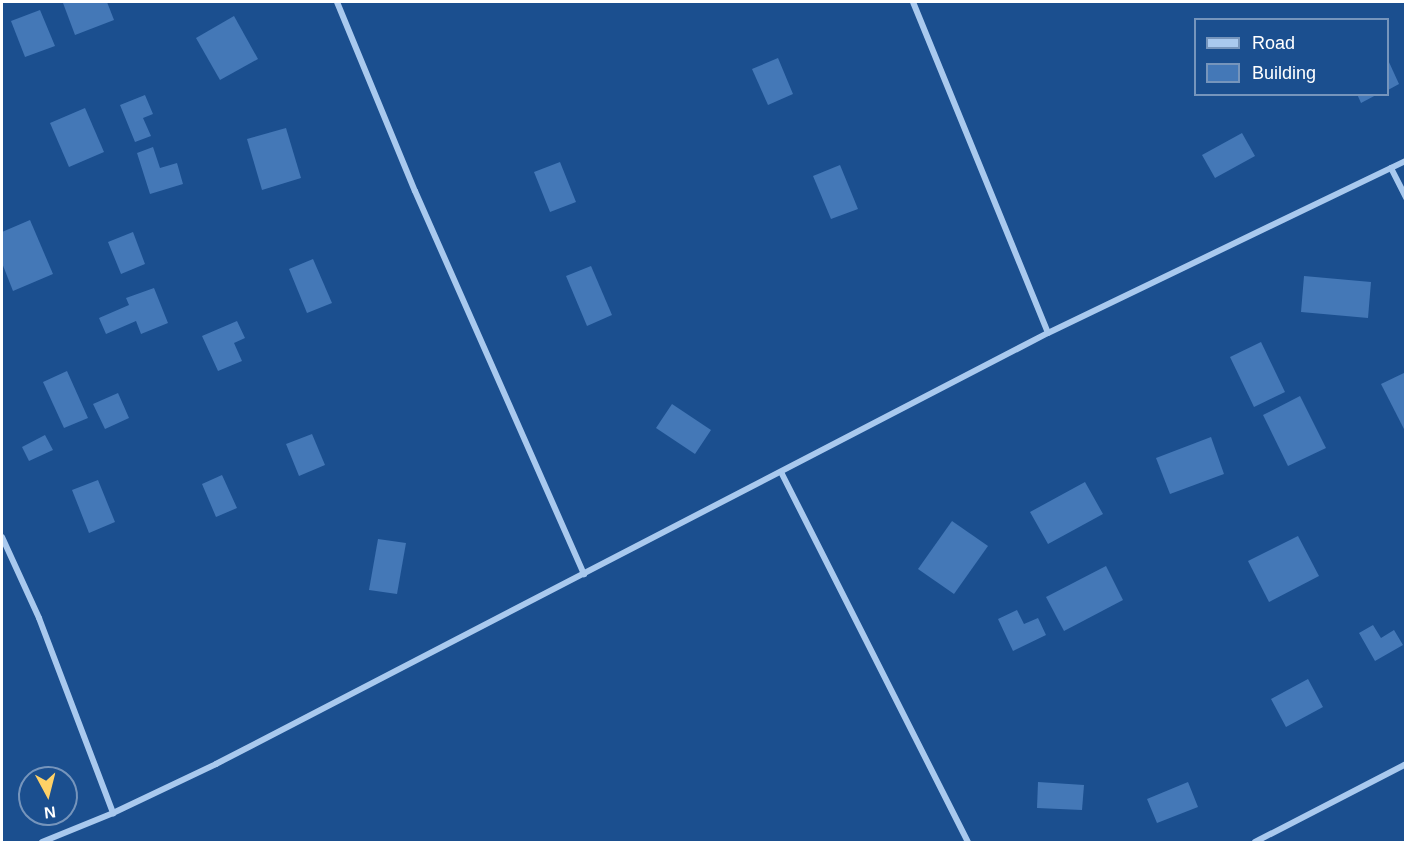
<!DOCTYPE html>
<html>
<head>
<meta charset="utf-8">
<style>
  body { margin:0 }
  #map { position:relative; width:1407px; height:844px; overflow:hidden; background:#1b4f8f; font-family:Arial,sans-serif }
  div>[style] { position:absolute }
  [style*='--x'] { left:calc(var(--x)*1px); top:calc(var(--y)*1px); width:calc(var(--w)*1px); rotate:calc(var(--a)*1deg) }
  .building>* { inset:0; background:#4478b7 }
  .minor>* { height:6px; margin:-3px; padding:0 3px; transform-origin:3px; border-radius:3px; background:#a9c9ee }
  span { translate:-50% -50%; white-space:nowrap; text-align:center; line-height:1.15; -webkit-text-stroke:4.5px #1b4f8f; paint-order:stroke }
  .frame { position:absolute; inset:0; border:3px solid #fff; pointer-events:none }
  .legend { position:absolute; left:1194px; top:18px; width:195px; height:78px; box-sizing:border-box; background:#1b4f8f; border:2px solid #7695bc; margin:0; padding:8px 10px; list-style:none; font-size:18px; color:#fff }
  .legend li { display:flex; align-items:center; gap:12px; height:30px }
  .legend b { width:30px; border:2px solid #7695bc }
  .north { position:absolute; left:18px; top:766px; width:60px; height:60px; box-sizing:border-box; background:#1b4f8f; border:2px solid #7695bc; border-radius:50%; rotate:173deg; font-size:16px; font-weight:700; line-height:24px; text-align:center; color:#fff }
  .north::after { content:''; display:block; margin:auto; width:21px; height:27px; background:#ffd166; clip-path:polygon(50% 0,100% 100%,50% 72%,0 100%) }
</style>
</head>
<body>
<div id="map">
  <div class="building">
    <div style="clip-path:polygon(107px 2px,114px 20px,75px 35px,63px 3px)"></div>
    <div style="clip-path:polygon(40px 10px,55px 46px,25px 57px,11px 21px)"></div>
    <div style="clip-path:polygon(234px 16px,258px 59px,220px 80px,196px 38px)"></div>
    <div style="clip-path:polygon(778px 58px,793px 94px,768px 105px,752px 69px)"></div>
    <div style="clip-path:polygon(1388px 60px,1399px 84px,1388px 90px)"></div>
    <div style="clip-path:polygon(1357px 94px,1378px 94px,1361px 103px)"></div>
    <div style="clip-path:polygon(145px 95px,153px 114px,143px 118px,151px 136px,135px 142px,120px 105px)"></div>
    <div style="clip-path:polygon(85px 108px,104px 152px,69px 167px,50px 123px)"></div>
    <div style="clip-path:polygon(286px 128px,301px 178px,262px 190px,247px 139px)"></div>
    <div style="clip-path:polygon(1242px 133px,1255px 156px,1215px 178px,1202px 155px)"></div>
    <div style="clip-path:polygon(153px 147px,160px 168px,177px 163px,183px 184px,150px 194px,137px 153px)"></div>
    <div style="clip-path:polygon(560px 162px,576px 202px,550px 212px,534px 172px)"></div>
    <div style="clip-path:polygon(840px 165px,858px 209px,831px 219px,813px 176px)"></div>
    <div style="clip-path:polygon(30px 220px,53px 274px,13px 291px,2px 263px,2px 232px)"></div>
    <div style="clip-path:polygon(133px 232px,145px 264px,121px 274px,108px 242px)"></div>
    <div style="clip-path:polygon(313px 259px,332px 303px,307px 313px,289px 269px)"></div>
    <div style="clip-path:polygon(591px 266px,612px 315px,587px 326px,566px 276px)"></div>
    <div style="clip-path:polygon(1304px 276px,1371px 282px,1368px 318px,1301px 312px)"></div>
    <div style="clip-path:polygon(154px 288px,168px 323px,141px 334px,136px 321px,106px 334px,99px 318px,129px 305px,126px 298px)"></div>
    <div style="clip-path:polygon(237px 321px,245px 338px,234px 343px,242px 361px,218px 371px,202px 336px)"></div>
    <div style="clip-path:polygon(1261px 342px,1285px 392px,1254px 407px,1230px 357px)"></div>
    <div style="clip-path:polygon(67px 371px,88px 418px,64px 428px,43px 382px)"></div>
    <div style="clip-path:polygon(1406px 372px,1406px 433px,1381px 384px)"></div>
    <div style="clip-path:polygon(118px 393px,129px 418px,105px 429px,93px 404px)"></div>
    <div style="clip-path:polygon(1300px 396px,1326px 448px,1288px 466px,1263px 415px)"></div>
    <div style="clip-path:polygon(672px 404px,711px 430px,695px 454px,656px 428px)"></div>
    <div style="clip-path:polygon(312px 434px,325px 465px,299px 476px,286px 444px)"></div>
    <div style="clip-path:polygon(45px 435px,53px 450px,29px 461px,22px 447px)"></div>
    <div style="clip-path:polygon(1211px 437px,1224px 474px,1170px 494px,1156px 458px)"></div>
    <div style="clip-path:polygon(222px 475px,237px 508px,216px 517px,202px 484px)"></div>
    <div style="clip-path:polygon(98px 480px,115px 522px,89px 533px,72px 490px)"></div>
    <div style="clip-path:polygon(1085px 482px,1103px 514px,1048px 544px,1030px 512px)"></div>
    <div style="clip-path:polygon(952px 521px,988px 546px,954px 594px,918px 569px)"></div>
    <div style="clip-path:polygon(1298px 536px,1319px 576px,1269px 602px,1248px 561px)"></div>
    <div style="clip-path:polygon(378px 539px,406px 543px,397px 594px,369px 590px)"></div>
    <div style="clip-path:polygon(1106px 566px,1123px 600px,1064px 631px,1046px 597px)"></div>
    <div style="clip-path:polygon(1017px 610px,1024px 624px,1038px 618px,1046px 635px,1013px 651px,998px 619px)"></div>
    <div style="clip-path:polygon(1373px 625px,1381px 638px,1394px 630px,1403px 645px,1375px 661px,1359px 633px)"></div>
    <div style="clip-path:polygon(1308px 679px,1323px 707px,1286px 727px,1271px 699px)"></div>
    <div style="clip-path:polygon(1038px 782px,1084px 785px,1082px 810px,1037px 808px)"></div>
    <div style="clip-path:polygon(1188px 782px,1198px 807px,1157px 823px,1147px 799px)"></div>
  </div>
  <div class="minor">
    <div style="--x:337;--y:2;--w:204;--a:67.6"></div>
    <div style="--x:415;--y:191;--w:419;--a:66.2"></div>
    <div style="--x:913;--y:2;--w:357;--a:67.8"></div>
    <div style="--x:1391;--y:168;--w:34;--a:63"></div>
    <div style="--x:781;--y:472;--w:415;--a:63.2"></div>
    <div style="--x:2;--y:537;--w:89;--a:65.4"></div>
    <div style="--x:39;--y:618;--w:209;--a:69.2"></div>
    <div style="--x:42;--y:842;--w:77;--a:-22.2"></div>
    <div style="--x:113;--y:813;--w:114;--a:-25.4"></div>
    <div style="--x:216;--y:764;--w:937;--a:-27.39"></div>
    <div style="--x:1048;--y:333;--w:397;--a:-25.7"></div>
    <div style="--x:1255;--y:842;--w:170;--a:-27.3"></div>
  </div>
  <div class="frame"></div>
  <ul class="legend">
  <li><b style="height:8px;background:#a9c9ee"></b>Road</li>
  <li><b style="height:16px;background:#4478b7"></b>Building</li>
  </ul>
  <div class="north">N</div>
</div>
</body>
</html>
